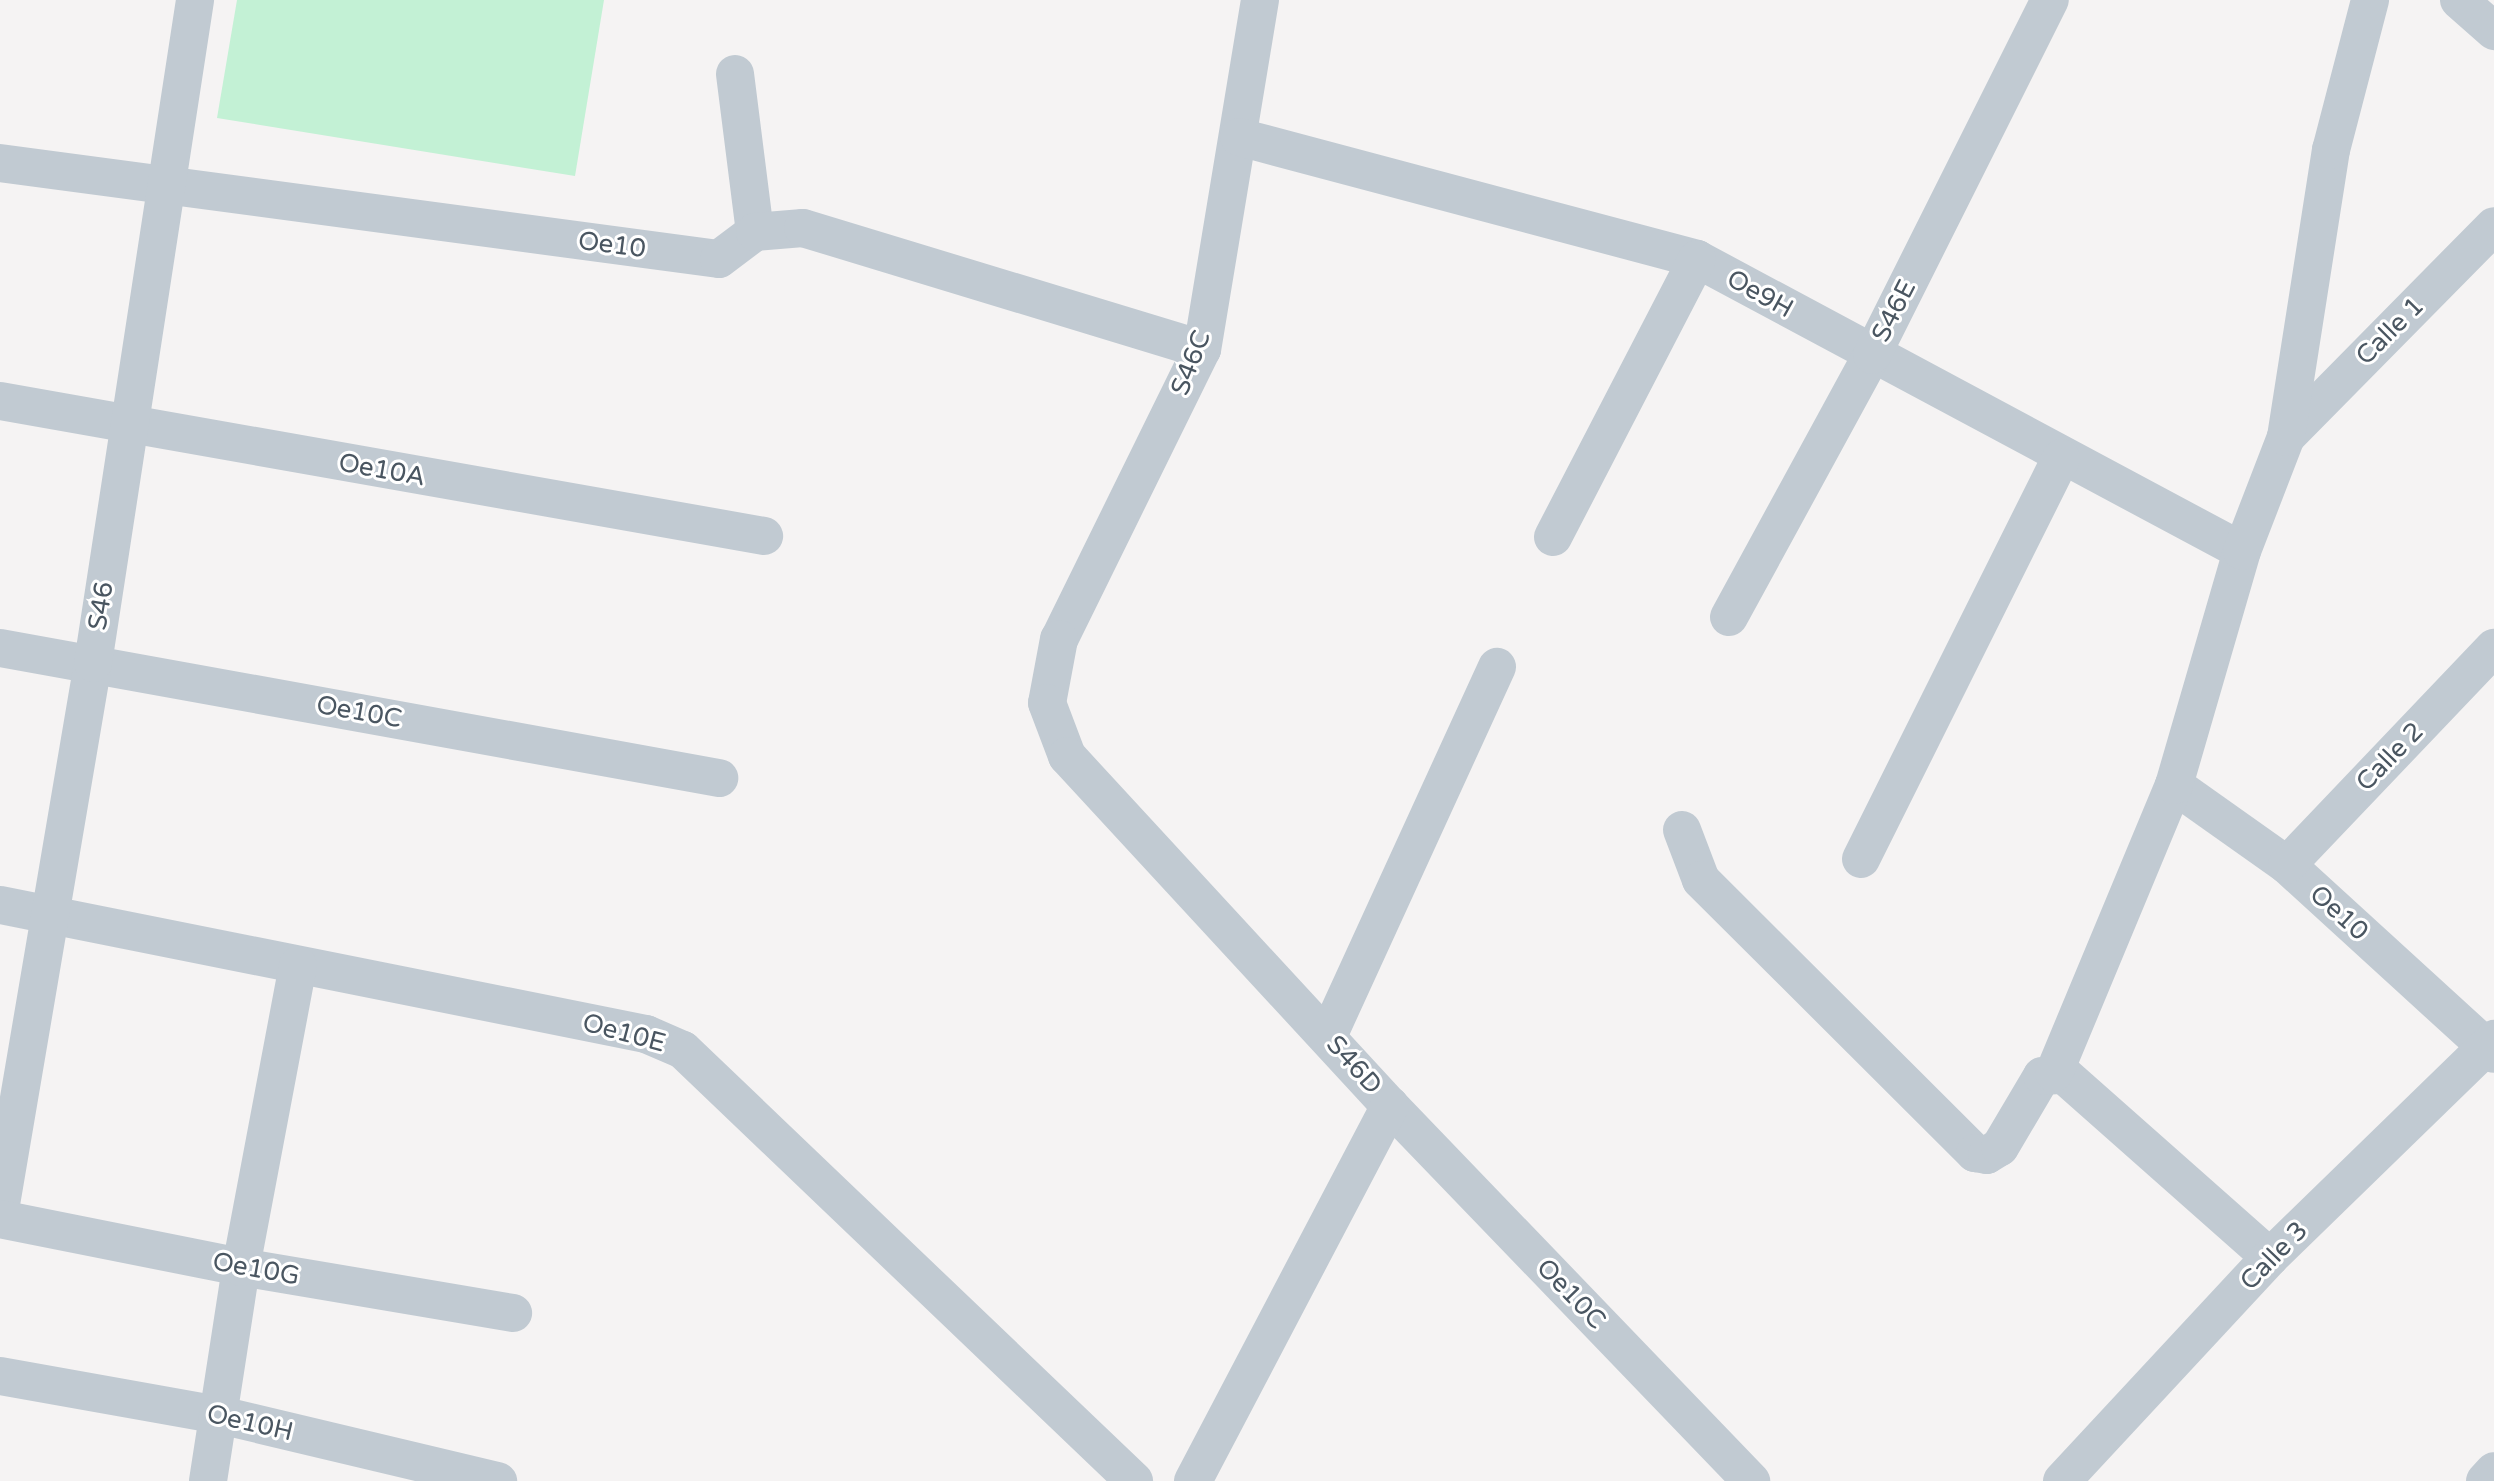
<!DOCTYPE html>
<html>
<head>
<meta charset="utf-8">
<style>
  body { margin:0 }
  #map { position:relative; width:2494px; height:1481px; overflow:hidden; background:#f5f3f3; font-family:"Varela Round",sans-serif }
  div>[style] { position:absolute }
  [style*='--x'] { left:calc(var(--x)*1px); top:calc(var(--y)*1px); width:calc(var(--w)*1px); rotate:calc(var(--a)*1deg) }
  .green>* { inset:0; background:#c3f1d5 }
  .minor>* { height:38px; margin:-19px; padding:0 19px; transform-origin:19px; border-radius:19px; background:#c1cad2 }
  span { translate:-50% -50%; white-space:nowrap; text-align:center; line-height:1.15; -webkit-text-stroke:6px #fff; paint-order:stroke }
  .street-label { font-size:26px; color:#4a5661 }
</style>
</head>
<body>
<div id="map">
  <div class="green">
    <div style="clip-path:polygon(237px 0,604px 0,575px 176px,217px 118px)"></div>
  </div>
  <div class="minor">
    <div style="--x:1260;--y:0;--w:354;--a:99.4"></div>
    <div style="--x:1202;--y:349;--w:323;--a:116.2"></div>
    <div style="--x:1059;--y:639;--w:65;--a:100.6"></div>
    <div style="--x:1047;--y:703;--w:57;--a:69.3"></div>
    <div style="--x:1067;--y:756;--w:476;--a:47.3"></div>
    <div style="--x:1390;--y:1106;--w:521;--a:46.09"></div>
    <div style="--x:2459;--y:0;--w:47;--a:41.5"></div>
    <div style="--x:735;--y:74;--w:159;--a:82.8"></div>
    <div style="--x:1239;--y:137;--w:474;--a:14.9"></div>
    <div style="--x:1697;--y:259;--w:618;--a:28.18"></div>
    <div style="--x:0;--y:163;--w:725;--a:7.61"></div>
    <div style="--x:719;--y:259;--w:45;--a:-36.9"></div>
    <div style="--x:755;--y:232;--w:48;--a:-4.8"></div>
    <div style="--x:803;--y:228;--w:417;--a:16.9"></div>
    <div style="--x:0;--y:401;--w:776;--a:10.02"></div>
    <div style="--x:2286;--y:437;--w:296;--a:-45.4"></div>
    <div style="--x:1553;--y:537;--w:313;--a:-62.6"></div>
    <div style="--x:1729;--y:617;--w:298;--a:-61.4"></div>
    <div style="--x:1872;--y:355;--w:397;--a:-63.4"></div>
    <div style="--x:0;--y:648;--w:731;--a:10.25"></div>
    <div style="--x:2174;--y:785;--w:138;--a:35.3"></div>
    <div style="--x:2287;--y:865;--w:280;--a:42.4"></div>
    <div style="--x:1682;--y:830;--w:53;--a:69.2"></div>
    <div style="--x:1701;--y:880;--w:387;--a:44.9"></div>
    <div style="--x:1975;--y:1153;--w:12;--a:9"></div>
    <div style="--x:1987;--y:1155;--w:15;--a:-32"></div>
    <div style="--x:2000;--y:1147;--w:82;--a:-59.4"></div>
    <div style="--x:2042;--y:1076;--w:22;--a:-3"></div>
    <div style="--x:2064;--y:1075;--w:275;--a:41.5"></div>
    <div style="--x:1861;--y:859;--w:448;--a:-63.5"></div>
    <div style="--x:2287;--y:865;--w:300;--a:-46.4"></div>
    <div style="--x:0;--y:905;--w:659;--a:11.29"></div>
    <div style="--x:646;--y:1034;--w:40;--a:23.4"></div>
    <div style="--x:683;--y:1050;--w:624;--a:43.7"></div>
    <div style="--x:1328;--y:1036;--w:406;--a:-65.4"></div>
    <div style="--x:2054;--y:1073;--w:312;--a:-67.4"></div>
    <div style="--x:2174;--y:785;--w:244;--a:-73.8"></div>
    <div style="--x:2242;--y:551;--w:122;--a:-68.9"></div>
    <div style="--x:2286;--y:437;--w:291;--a:-81.1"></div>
    <div style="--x:2331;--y:150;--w:155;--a:-75.4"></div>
    <div style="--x:0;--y:1210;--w:555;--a:-80.35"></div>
    <div style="--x:93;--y:663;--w:671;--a:-81.25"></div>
    <div style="--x:0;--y:1219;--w:246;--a:11.3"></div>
    <div style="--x:241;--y:1267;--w:276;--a:9.6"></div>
    <div style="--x:0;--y:1376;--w:223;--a:10.1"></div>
    <div style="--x:220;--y:1415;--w:286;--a:13.4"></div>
    <div style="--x:208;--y:1481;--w:217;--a:-81.2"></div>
    <div style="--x:241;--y:1267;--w:307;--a:-79.3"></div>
    <div style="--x:1193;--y:1481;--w:424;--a:-62.3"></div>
    <div style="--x:2062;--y:1481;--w:306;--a:-47.1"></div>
    <div style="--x:2270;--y:1257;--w:313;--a:-44.2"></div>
    <div style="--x:2485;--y:1481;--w:13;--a:-48"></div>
  </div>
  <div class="street-label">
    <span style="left:612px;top:245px;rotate:7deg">Oe10</span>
    <span style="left:1760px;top:294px;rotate:29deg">Oe9H</span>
    <span style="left:1894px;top:311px;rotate:-63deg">S46E</span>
    <span style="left:2390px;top:331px;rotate:-45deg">Calle 1</span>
    <span style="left:1191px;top:363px;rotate:-69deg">S46C</span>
    <span style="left:382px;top:470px;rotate:10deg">Oe10A</span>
    <span style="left:101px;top:606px;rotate:-81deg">S46</span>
    <span style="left:359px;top:712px;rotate:10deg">Oe10C</span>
    <span style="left:2390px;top:757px;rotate:-46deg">Calle 2</span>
    <span style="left:2339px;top:913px;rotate:42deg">Oe10</span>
    <span style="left:624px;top:1033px;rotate:15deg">Oe10E</span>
    <span style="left:1354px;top:1065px;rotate:48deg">S46D</span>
    <span style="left:2274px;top:1256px;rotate:-46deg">Calle 3</span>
    <span style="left:256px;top:1269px;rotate:10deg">Oe10G</span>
    <span style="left:1571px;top:1294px;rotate:46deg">Oe10C</span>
    <span style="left:250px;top:1423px;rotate:13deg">Oe10H</span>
  </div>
</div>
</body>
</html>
